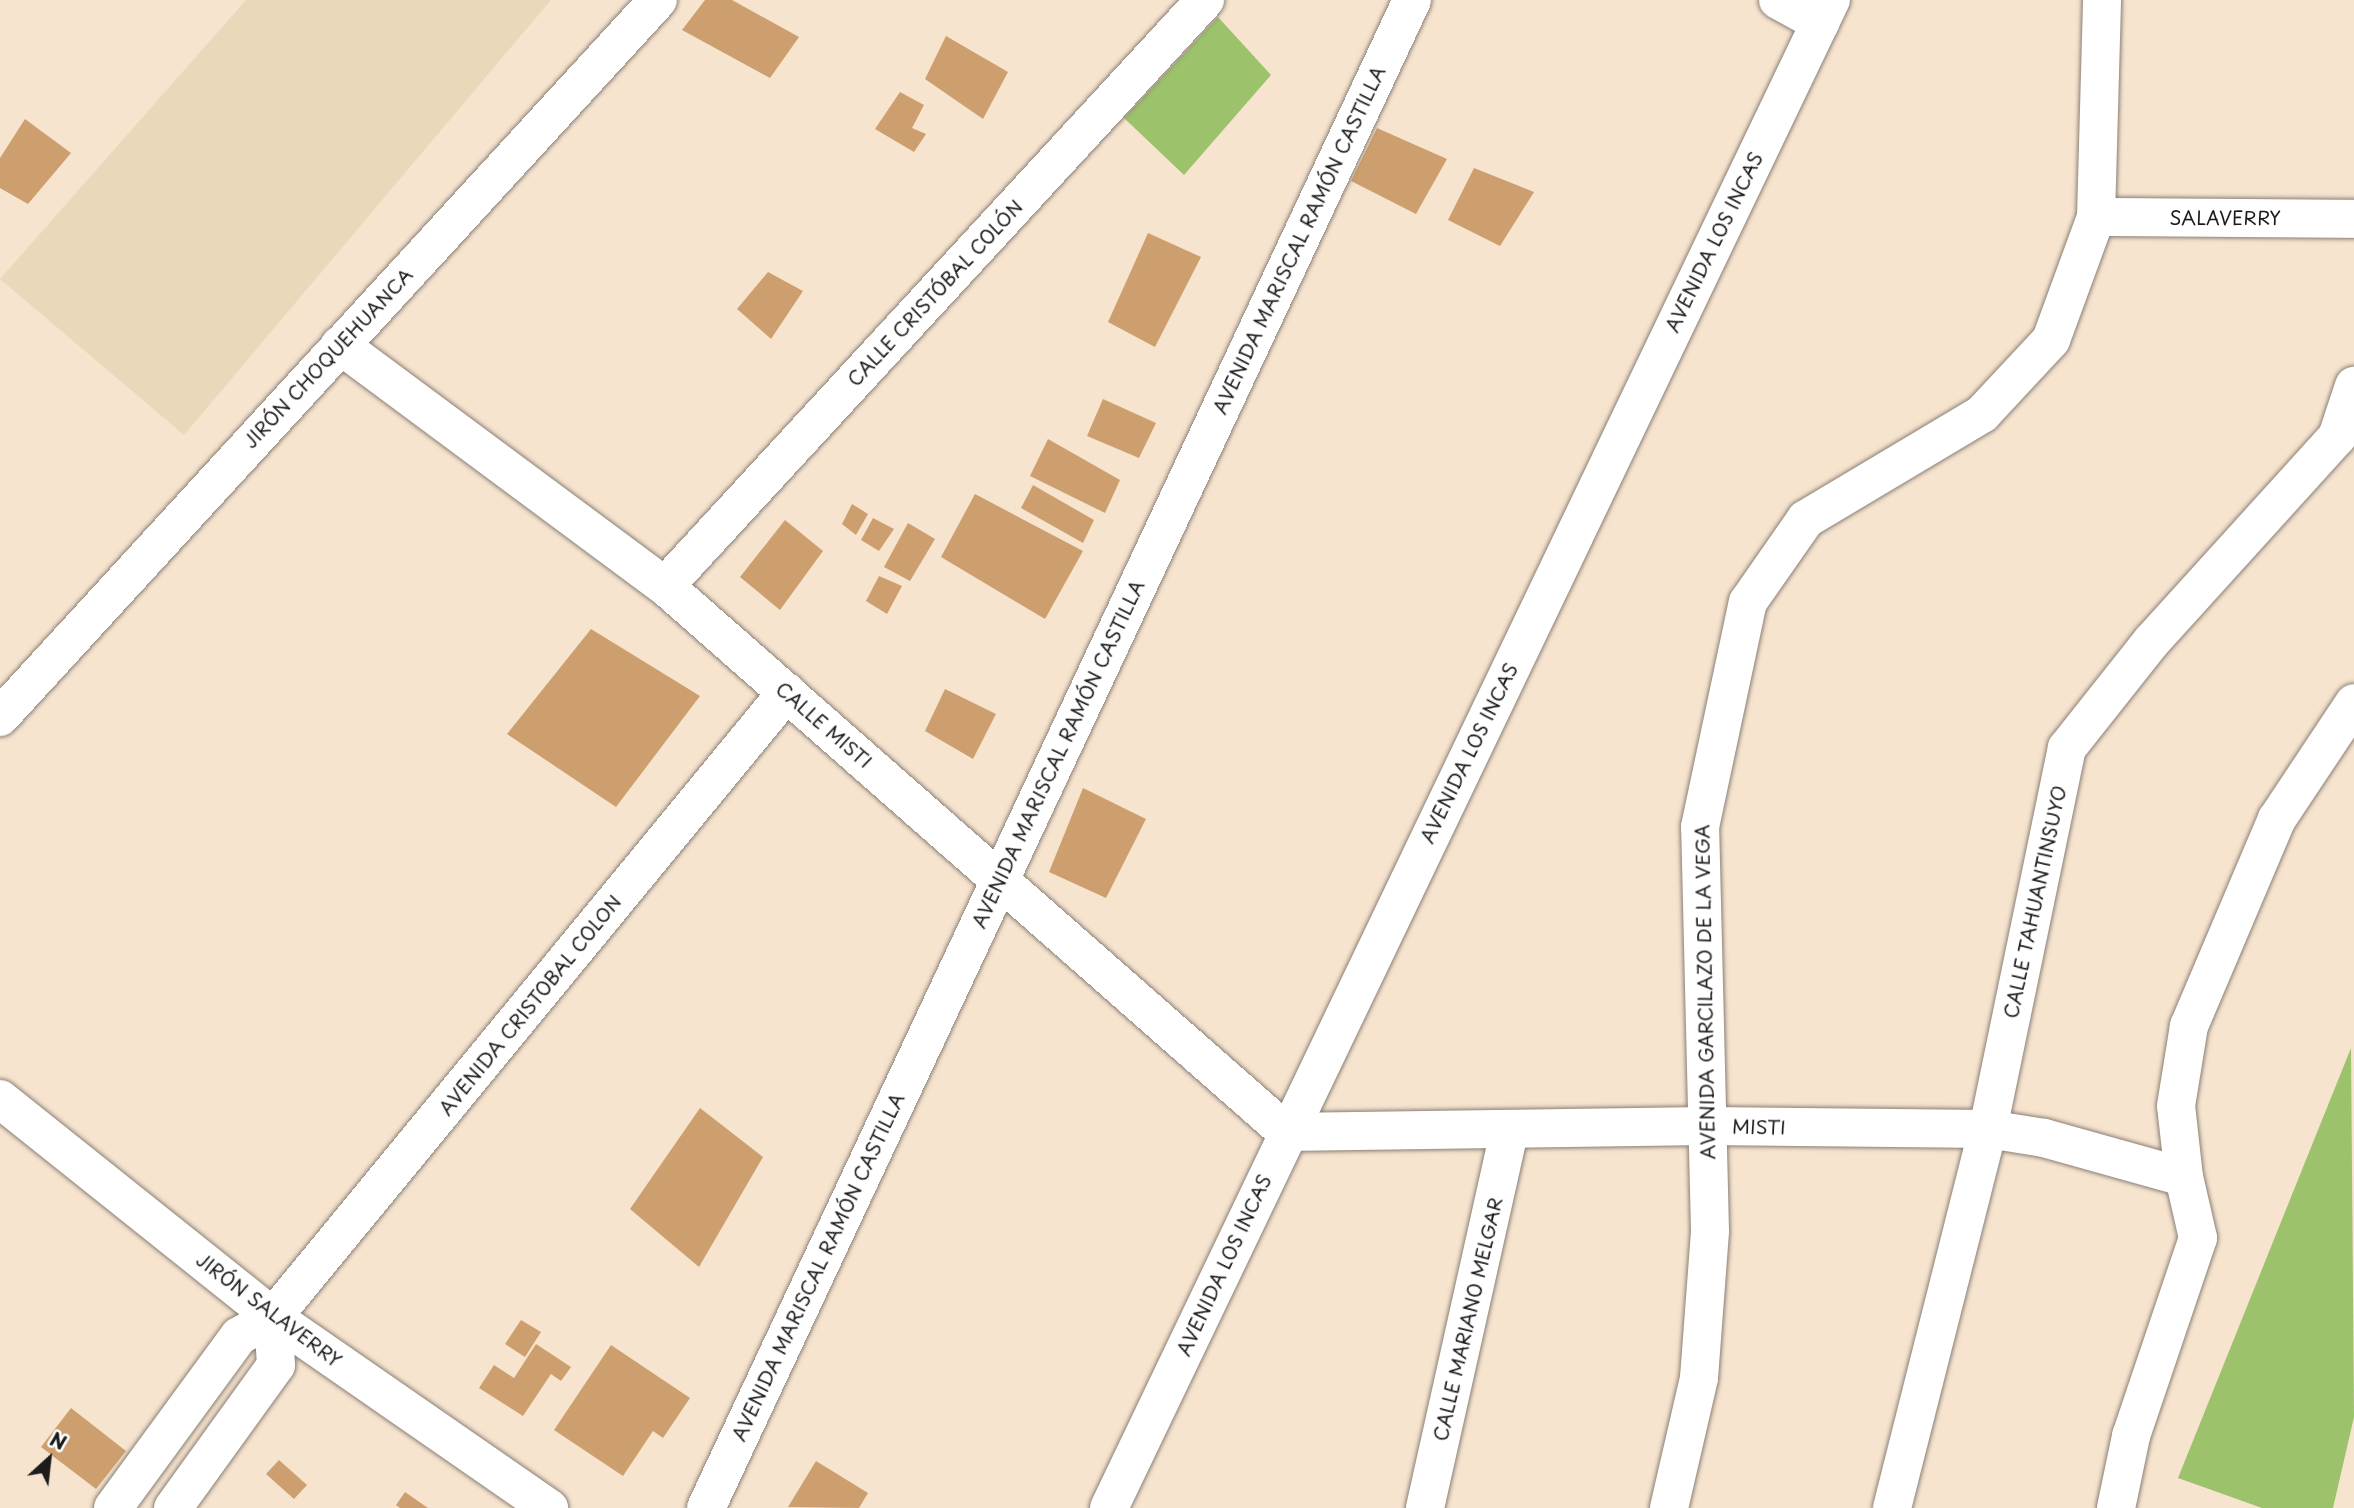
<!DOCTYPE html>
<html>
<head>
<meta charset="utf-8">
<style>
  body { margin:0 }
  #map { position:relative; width:2354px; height:1508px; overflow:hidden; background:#f7e4cf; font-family:"Playpen Sans",sans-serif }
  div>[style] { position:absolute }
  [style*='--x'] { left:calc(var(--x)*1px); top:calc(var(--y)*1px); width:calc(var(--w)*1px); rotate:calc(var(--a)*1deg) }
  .built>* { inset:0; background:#e9d9ba }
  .green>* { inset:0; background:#9cc26c }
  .building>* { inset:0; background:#ce9f6e }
  .roads { filter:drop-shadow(0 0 2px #8a8076) drop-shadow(0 0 2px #8a8076) }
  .minor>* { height:38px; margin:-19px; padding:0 19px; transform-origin:19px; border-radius:19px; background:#fff }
  .tertiary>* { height:38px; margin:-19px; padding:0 19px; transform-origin:19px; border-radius:19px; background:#fff }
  span { translate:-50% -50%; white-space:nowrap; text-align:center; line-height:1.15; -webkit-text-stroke:7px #fff; paint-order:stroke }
  .street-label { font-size:19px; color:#1c1c1c }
  .north { position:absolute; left:14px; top:1424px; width:70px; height:70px; -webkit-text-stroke:5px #fff; paint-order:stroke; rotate:27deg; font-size:19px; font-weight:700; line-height:28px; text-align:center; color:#1c1c1c }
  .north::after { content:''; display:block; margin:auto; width:24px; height:32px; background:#1c1c1c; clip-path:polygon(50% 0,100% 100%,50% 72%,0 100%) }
</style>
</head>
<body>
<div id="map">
  <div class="built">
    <div style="clip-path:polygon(246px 0,551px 0,184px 435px,0 279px)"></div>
  </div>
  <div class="green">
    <div style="clip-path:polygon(1218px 17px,1271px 75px,1184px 175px,1124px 118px)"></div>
    <div style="clip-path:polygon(2351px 1048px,2354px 1417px,2333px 1508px,2262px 1508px,2178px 1478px)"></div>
  </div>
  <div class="building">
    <div style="clip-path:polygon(705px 0,732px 0,799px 37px,770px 78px,682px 30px)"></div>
    <div style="clip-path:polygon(946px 36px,1008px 72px,983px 119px,925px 79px)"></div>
    <div style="clip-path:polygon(900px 92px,924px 105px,912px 128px,926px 134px,914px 152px,875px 129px)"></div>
    <div style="clip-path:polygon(25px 119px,71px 153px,28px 204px,0 188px,0 158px)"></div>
    <div style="clip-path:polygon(1377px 128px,1447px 159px,1416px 214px,1351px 181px)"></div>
    <div style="clip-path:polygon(1474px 168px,1534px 192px,1500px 246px,1448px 220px)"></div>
    <div style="clip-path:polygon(1148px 233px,1201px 257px,1155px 347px,1108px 322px)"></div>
    <div style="clip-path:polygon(768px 272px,803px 291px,771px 339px,737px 309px)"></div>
    <div style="clip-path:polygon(1103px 399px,1156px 423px,1139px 458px,1087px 436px)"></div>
    <div style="clip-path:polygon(1048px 439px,1120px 480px,1105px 513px,1030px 476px)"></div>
    <div style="clip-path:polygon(1033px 485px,1094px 520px,1083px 543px,1021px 508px)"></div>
    <div style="clip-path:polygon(975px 494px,1083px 551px,1045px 619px,941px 557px)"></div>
    <div style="clip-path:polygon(852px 504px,868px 514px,856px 535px,842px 524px)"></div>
    <div style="clip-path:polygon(873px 518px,894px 529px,879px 551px,861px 540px)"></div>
    <div style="clip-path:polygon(785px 520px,823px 551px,780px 610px,740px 577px)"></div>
    <div style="clip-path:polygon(908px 523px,935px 539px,910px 581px,884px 567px)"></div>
    <div style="clip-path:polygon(879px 576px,902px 586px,887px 614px,866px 601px)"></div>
    <div style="clip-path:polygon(591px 629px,700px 696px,616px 807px,507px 734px)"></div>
    <div style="clip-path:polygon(945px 689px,996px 714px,973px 759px,925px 731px)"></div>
    <div style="clip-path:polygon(1083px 788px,1146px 819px,1106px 898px,1049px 872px)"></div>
    <div style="clip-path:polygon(700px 1108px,763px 1157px,699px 1267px,630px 1209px)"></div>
    <div style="clip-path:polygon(521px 1320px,541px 1332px,525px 1357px,505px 1344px)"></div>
    <div style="clip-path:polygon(536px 1344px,571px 1367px,561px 1381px,551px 1374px,523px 1416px,479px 1388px,494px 1365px,514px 1378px)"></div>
    <div style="clip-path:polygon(611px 1345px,690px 1398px,663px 1438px,653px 1431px,623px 1476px,554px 1430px)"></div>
    <div style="clip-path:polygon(71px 1408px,126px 1451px,96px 1489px,41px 1447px)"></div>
    <div style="clip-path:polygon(279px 1460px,307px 1485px,294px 1499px,266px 1474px)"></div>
    <div style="clip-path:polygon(816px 1461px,868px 1493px,859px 1508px,788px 1507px)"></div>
    <div style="clip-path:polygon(405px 1492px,428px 1508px,400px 1508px,396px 1505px)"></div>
  </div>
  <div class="roads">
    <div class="minor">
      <div style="--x:1778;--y:0;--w:48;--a:28.7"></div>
      <div style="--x:2096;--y:217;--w:258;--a:0.4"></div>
      <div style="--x:340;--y:345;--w:405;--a:36.6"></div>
      <div style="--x:665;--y:586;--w:827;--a:41.32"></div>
      <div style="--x:1286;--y:1132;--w:421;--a:-0.8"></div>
      <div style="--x:1707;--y:1126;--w:281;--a:0.6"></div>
      <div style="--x:1988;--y:1129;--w:57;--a:9.1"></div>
      <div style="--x:2044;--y:1138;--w:145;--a:15.6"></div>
      <div style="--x:665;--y:586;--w:797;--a:-47.34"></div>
      <div style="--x:0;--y:717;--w:973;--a:-47.46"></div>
      <div style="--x:0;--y:1099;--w:349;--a:38.6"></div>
      <div style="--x:273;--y:1317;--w:336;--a:34.7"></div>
      <div style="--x:113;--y:1508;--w:213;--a:-53.8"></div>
      <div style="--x:239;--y:1336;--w:39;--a:-29"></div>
      <div style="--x:273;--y:1317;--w:809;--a:-50.57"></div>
      <div style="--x:173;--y:1508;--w:176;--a:-54.2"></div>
      <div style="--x:276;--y:1365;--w:48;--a:-93.6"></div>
      <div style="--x:706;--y:1508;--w:1665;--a:-64.91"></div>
      <div style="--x:1425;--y:1508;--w:388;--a:-77.4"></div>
      <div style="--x:1892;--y:1508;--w:391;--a:-75.8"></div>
      <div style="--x:1988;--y:1129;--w:389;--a:-78.3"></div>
      <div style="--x:2067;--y:748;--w:135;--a:-51.6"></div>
      <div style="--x:2151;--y:642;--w:277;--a:-47.8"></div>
      <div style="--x:2337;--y:437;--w:54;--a:-71.6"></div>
      <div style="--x:2116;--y:1508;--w:74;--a:-78.2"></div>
      <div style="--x:2131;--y:1436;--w:209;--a:-71.3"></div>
      <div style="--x:2198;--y:1238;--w:63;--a:-102.9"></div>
      <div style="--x:2184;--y:1177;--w:71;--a:-96.4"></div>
      <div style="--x:2176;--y:1106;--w:81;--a:-80.8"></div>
      <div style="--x:2189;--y:1026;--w:225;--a:-67"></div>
      <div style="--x:2277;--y:819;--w:139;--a:-56.4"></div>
    </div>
    <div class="tertiary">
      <div style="--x:1109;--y:1508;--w:1672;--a:-64.42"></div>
      <div style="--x:1669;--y:1508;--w:133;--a:-77"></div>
      <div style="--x:1699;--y:1378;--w:147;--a:-85.7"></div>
      <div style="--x:1710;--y:1231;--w:404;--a:-91.4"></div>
      <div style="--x:1700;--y:827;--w:230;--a:-78"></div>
      <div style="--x:1748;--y:602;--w:101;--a:-55.1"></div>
      <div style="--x:1806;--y:519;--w:205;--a:-30.8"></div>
      <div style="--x:1982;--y:414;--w:101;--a:-47"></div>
      <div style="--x:2051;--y:340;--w:131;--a:-69.9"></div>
      <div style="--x:2096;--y:217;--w:217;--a:-88.4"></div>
    </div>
  </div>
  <div class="street-label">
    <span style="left:2225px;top:218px">SALAVERRY</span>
    <span style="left:1299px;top:240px;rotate:-65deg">AVENIDA MARISCAL RAMÓN CASTILLA</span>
    <span style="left:1714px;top:242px;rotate:-64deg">AVENIDA LOS INCAS</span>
    <span style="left:935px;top:293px;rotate:-47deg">CALLE CRISTÓBAL COLÓN</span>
    <span style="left:328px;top:358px;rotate:-47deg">JIRÓN CHOQUEHUANCA</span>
    <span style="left:824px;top:725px;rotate:41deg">CALLE MISTI</span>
    <span style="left:1469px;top:753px;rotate:-64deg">AVENIDA LOS INCAS</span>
    <span style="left:1058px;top:754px;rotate:-65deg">AVENIDA MARISCAL RAMÓN CASTILLA</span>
    <span style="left:2035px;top:902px;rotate:-78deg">CALLE TAHUANTINSUYO</span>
    <span style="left:1705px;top:992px;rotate:-91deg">AVENIDA GARCILAZO DE LA VEGA</span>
    <span style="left:530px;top:1005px;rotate:-51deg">AVENIDA CRISTOBAL COLON</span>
    <span style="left:1759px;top:1127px;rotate:1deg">MISTI</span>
    <span style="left:1224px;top:1265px;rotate:-65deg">AVENIDA LOS INCAS</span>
    <span style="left:818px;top:1267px;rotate:-65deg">AVENIDA MARISCAL RAMÓN CASTILLA</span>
    <span style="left:269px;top:1310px;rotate:37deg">JIRÓN SALAVERRY</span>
    <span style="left:1468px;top:1319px;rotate:-77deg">CALLE MARIANO MELGAR</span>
  </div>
  <div class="north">N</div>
</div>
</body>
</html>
